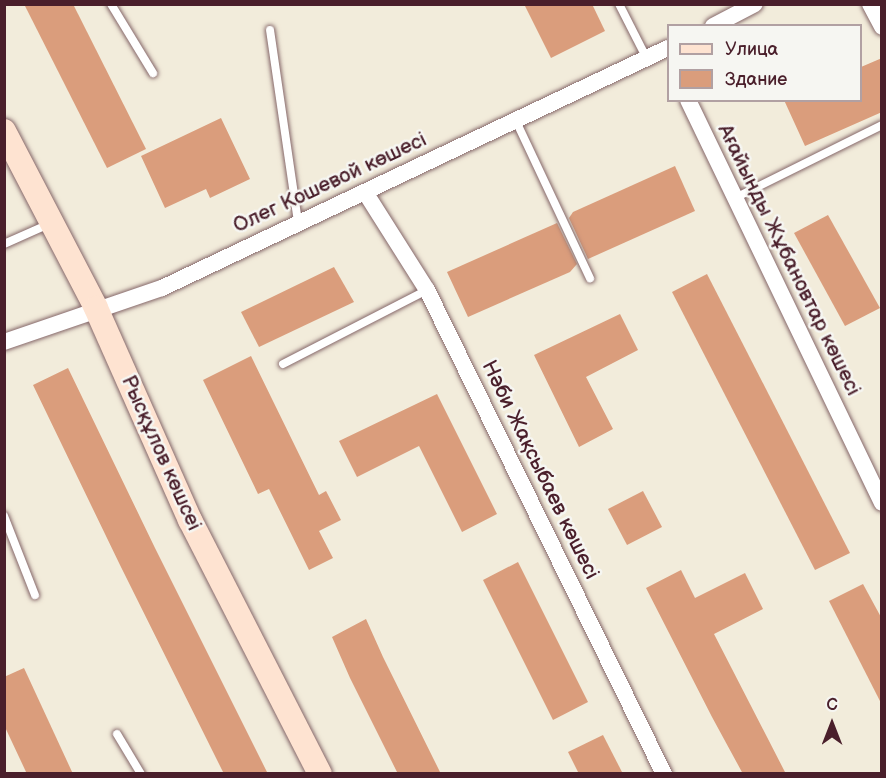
<!DOCTYPE html>
<html>
<head>
<meta charset="utf-8">
<style>
  body { margin:0 }
  #map { position:relative; width:886px; height:778px; overflow:hidden; background:#f2ecdb; font-family:"Balsamiq Sans",sans-serif }
  div>[style] { position:absolute }
  [style*='--x'] { left:calc(var(--x)*1px); top:calc(var(--y)*1px); width:calc(var(--w)*1px); rotate:calc(var(--a)*1deg) }
  .building>* { inset:0; background:#da9d7c }
  .roads { filter:drop-shadow(0 0 2px #856769) drop-shadow(0 0 2px #856769) }
  .lane>* { height:8px; margin:-4px; padding:0 4px; transform-origin:4px; border-radius:4px; background:#fff }
  .street>* { height:16px; margin:-8px; padding:0 8px; transform-origin:8px; border-radius:8px; background:#fff }
  .secondary>* { height:24px; margin:-12px; padding:0 12px; transform-origin:12px; border-radius:12px; background:#fee3d1 }
  span { translate:-50% -50%; white-space:nowrap; text-align:center; line-height:1.15; -webkit-text-stroke:5px #f6f6f2; paint-order:stroke }
  .street-label { font-size:21px; color:#4a1f2b }
  .frame { position:absolute; inset:0; border:6px solid #4a1f2b; pointer-events:none }
  .legend { position:absolute; left:667px; top:24px; width:195px; height:78px; box-sizing:border-box; background:#f6f6f2; border:2px solid #b1a0a2; margin:0; padding:8px 10px; list-style:none; font-size:18px; color:#4a1f2b }
  .legend li { display:flex; align-items:center; gap:12px; height:30px }
  .legend b { width:30px; border:2px solid #b1a0a2 }
  .north { position:absolute; left:802px; top:694px; width:60px; height:60px; -webkit-text-stroke:4px #f6f6f2; paint-order:stroke; rotate:0deg; font-size:16px; font-weight:700; line-height:24px; text-align:center; color:#4a1f2b }
  .north::after { content:''; display:block; margin:auto; width:21px; height:27px; background:#4a1f2b; clip-path:polygon(50% 0,100% 100%,50% 72%,0 100%) }
</style>
</head>
<body>
<div id="map">
  <div class="building">
    <div style="clip-path:polygon(24px 4px,73px 4px,146px 149px,107px 168px)"></div>
    <div style="clip-path:polygon(524px 4px,592px 4px,605px 31px,551px 58px)"></div>
    <div style="clip-path:polygon(882px 58px,882px 112px,805px 146px,784px 100px,861px 100px,861px 67px)"></div>
    <div style="clip-path:polygon(221px 118px,250px 179px,210px 198px,206px 189px,165px 208px,141px 156px)"></div>
    <div style="clip-path:polygon(675px 166px,695px 211px,588px 259px,569px 218px,573px 212px)"></div>
    <div style="clip-path:polygon(828px 215px,880px 308px,845px 326px,794px 233px)"></div>
    <div style="clip-path:polygon(557px 223px,577px 264px,570px 272px,468px 317px,447px 272px)"></div>
    <div style="clip-path:polygon(334px 267px,354px 302px,259px 347px,241px 312px)"></div>
    <div style="clip-path:polygon(707px 274px,850px 553px,815px 570px,672px 292px)"></div>
    <div style="clip-path:polygon(620px 314px,638px 350px,586px 377px,613px 429px,579px 447px,534px 355px)"></div>
    <div style="clip-path:polygon(251px 356px,319px 495px,326px 491px,341px 520px,319px 531px,333px 558px,309px 570px,269px 489px,258px 494px,203px 380px)"></div>
    <div style="clip-path:polygon(68px 368px,155px 548px,268px 774px,224px 774px,120px 565px,33px 385px)"></div>
    <div style="clip-path:polygon(437px 394px,497px 514px,462px 532px,419px 446px,357px 477px,339px 441px)"></div>
    <div style="clip-path:polygon(643px 491px,662px 527px,627px 545px,608px 509px)"></div>
    <div style="clip-path:polygon(518px 562px,588px 702px,553px 720px,483px 580px)"></div>
    <div style="clip-path:polygon(681px 570px,695px 598px,745px 573px,763px 609px,714px 634px,786px 774px,743px 774px,712px 717px,646px 588px)"></div>
    <div style="clip-path:polygon(863px 584px,882px 619px,882px 705px,829px 601px)"></div>
    <div style="clip-path:polygon(366px 619px,383px 657px,441px 774px,398px 774px,350px 678px,332px 637px)"></div>
    <div style="clip-path:polygon(24px 668px,73px 774px,27px 774px,4px 725px,4px 677px)"></div>
    <div style="clip-path:polygon(603px 735px,623px 774px,579px 774px,568px 752px)"></div>
  </div>
  <div class="roads">
    <div class="lane">
      <div style="--x:111;--y:4;--w:81;--a:58.7"></div>
      <div style="--x:619;--y:4;--w:62;--a:63"></div>
      <div style="--x:270;--y:30;--w:195;--a:81.7"></div>
      <div style="--x:516;--y:121;--w:174;--a:64.8"></div>
      <div style="--x:735;--y:198;--w:164;--a:-26.4"></div>
      <div style="--x:4;--y:244;--w:49;--a:-24"></div>
      <div style="--x:283;--y:364;--w:162;--a:-27.2"></div>
      <div style="--x:4;--y:516;--w:85;--a:68.6"></div>
      <div style="--x:117;--y:734;--w:47;--a:59"></div>
    </div>
    <div class="street">
      <div style="--x:870;--y:4;--w:26;--a:62"></div>
      <div style="--x:713;--y:26;--w:47;--a:-27.6"></div>
      <div style="--x:688;--y:100;--w:447;--a:64.3"></div>
      <div style="--x:365;--y:192;--w:116;--a:57.7"></div>
      <div style="--x:427;--y:290;--w:539;--a:63.91"></div>
      <div style="--x:4;--y:342;--w:167;--a:-18.9"></div>
      <div style="--x:162;--y:288;--w:560;--a:-25.38"></div>
    </div>
    <div class="secondary">
      <div style="--x:4;--y:131;--w:199;--a:62.5"></div>
      <div style="--x:96;--y:308;--w:232;--a:66.1"></div>
      <div style="--x:190;--y:520;--w:285;--a:62.9"></div>
    </div>
  </div>
  <div class="street-label">
    <span style="left:330px;top:183px;rotate:-25deg">Олег Кошевой көшесі</span>
    <span style="left:789px;top:260px;rotate:64deg">Ағайынды Жұбановтар көшесі</span>
    <span style="left:161px;top:453px;rotate:66deg">Рысқұлов көшсеі</span>
    <span style="left:540px;top:470px;rotate:64deg">Нәби Жақсыбаев көшесі</span>
  </div>
  <div class="frame"></div>
  <ul class="legend">
  <li><b style="height:8px;background:#fee3d1"></b>Улица</li>
  <li><b style="height:16px;background:#da9d7c"></b>Здание</li>
  </ul>
  <div class="north">С</div>
</div>
</body>
</html>
